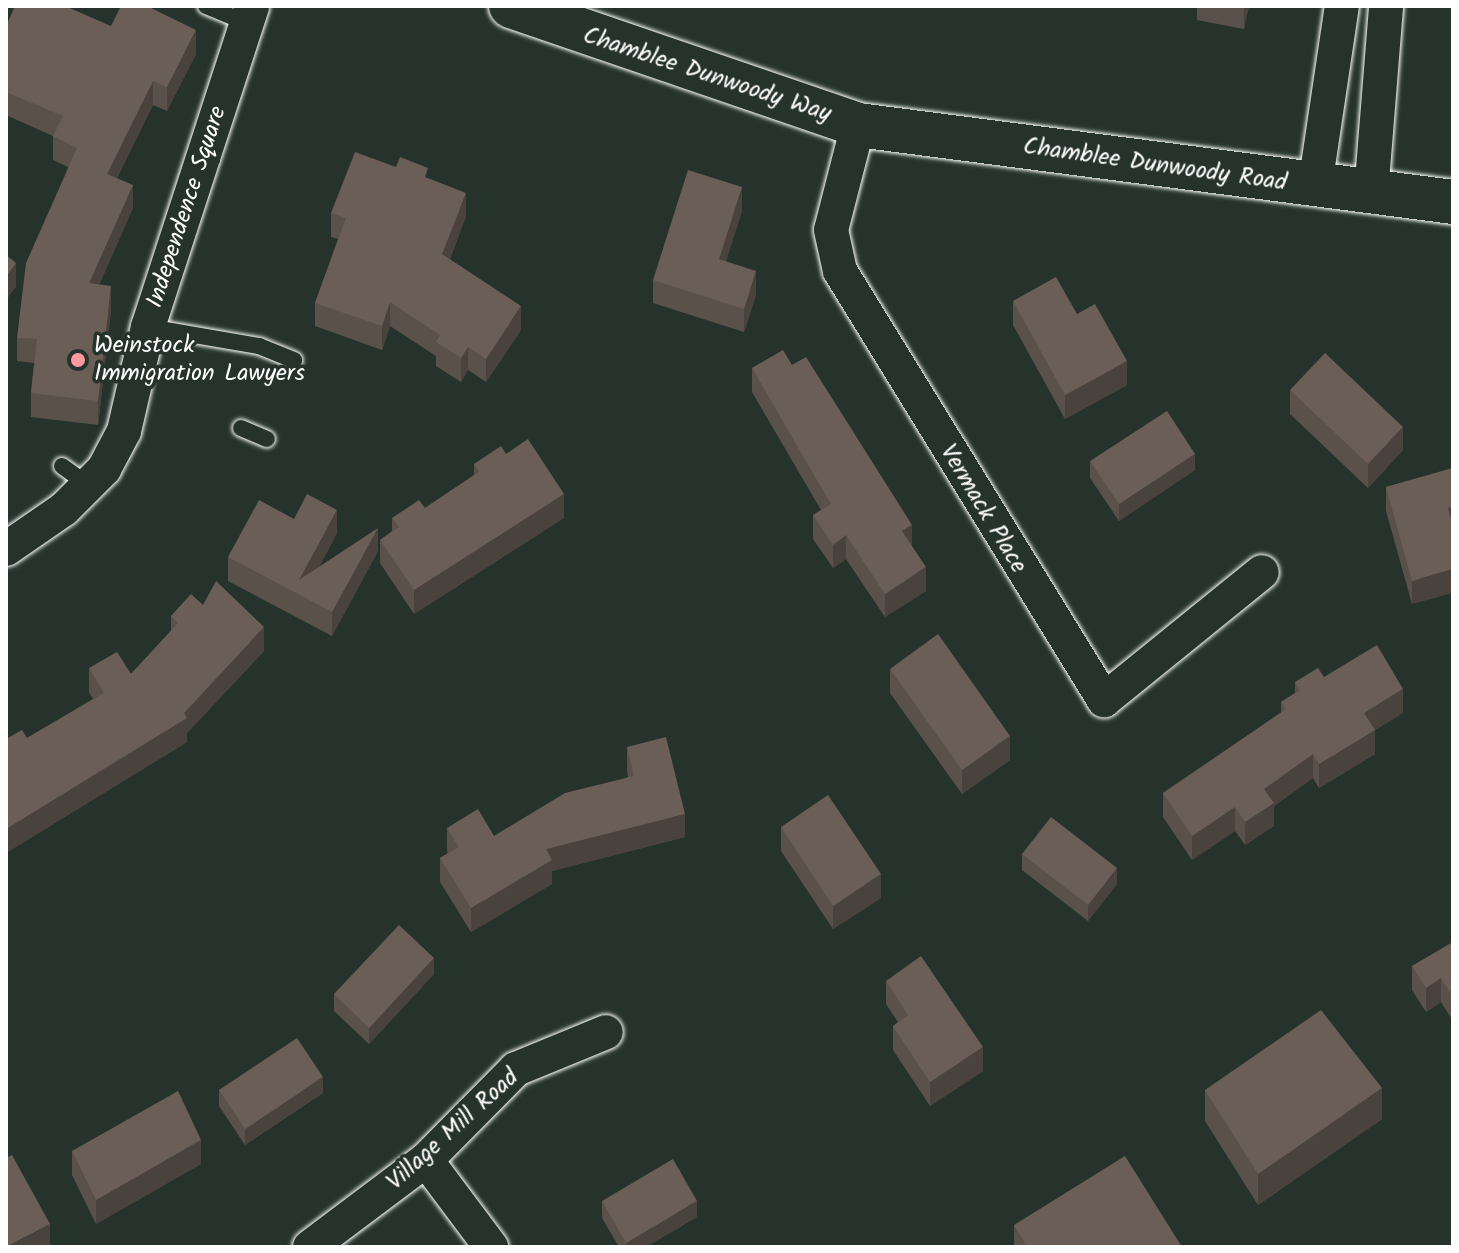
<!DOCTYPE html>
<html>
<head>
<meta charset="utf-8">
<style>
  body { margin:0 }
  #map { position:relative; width:1459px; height:1253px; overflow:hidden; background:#26332d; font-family:Kalam,sans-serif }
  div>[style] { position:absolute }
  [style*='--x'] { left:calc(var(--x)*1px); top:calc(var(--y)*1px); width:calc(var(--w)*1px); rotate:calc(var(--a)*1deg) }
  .roads { filter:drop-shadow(0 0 2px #fff) drop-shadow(0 0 2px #fff) }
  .lane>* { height:16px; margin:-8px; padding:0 8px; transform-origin:8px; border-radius:8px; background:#26332d }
  .street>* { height:34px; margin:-17px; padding:0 17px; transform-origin:17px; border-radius:17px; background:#26332d }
  .secondary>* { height:44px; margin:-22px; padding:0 22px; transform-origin:22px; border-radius:22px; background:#26332d }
  .wall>* { inset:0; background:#5b514b }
  .shaded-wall>* { inset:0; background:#4a423d }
  .building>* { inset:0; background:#6a5e57 }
  .dots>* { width:22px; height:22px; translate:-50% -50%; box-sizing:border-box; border:4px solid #26332d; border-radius:50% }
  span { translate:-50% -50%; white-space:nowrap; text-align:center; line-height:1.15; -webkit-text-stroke:7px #26332d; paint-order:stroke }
  .street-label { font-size:24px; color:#fff }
  .poi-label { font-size:24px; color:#fff }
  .left { translate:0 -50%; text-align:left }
  .frame { position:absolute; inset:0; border:8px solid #fff; pointer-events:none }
</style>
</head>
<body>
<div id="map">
  <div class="roads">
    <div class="lane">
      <div style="--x:206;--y:6;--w:44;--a:22.5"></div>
      <div style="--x:148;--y:327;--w:113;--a:9.7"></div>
      <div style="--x:259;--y:346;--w:38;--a:22"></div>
      <div style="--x:241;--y:428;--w:28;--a:23"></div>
      <div style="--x:62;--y:466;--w:32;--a:36"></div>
    </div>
    <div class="street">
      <div style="--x:858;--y:125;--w:108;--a:104.4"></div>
      <div style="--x:831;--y:230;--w:42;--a:77.6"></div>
      <div style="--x:840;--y:271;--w:504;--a:58.39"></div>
      <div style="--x:1104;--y:700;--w:203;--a:-39"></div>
      <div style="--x:1315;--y:186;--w:182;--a:-81.5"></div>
      <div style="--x:1371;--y:194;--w:189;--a:-85.4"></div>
      <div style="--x:6;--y:549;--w:70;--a:-34.6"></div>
      <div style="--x:64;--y:509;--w:57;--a:-45"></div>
      <div style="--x:104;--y:469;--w:43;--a:-62.2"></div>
      <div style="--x:124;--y:431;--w:107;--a:-77"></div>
      <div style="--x:148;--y:327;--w:337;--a:-72"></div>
      <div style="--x:426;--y:1160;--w:109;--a:53.2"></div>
      <div style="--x:310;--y:1247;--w:145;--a:-36.9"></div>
      <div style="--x:426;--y:1160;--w:128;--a:-45.3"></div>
      <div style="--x:516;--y:1069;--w:97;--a:-22.3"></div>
    </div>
    <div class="secondary">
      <div style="--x:511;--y:6;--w:367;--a:18.9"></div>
      <div style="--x:858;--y:125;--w:600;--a:7.37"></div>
    </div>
  </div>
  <div class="wall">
    <div style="clip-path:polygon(1197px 6px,1249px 6px,1244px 29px,1197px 20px)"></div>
    <div style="clip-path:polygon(6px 26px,111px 26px,196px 54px,167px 111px,153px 105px,117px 178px,133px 208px,99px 285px,111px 310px,98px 425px,31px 417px,31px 393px,34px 363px,17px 361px,17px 338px,68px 167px,53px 160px,53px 136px,6px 115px)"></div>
    <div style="clip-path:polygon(428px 179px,466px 216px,450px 259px,521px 330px,486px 382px,468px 370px,461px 382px,436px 366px,436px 356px,390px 326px,382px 350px,315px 326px,315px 303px,338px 239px,331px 237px,331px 213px)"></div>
    <div style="clip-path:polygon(742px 211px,726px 261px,756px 295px,744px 332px,653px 303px,653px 280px)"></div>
    <div style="clip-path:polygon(1013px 301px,1077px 314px,1127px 385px,1065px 419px,1013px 325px)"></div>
    <div style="clip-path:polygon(792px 365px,926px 591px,885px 617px,846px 559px,833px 568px,813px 539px,813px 515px,821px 510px,752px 392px,752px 368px)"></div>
    <div style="clip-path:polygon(1290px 390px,1403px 450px,1368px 488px,1290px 414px)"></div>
    <div style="clip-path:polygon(506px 454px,564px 518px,414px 614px,380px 563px,380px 540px,392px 531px,392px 518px,425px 508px,474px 475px,474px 464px)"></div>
    <div style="clip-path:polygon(1090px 461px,1195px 470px,1119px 521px,1090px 478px)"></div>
    <div style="clip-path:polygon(1453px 468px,1412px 604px,1386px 511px,1386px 487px)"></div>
    <div style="clip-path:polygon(294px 519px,337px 533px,319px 567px,378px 551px,332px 636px,228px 581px,228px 557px)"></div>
    <div style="clip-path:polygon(203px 605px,264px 651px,187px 733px,187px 742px,6px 853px,6px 739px,27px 738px,93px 699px,89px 692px,89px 668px,131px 674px,171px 631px,171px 616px)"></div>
    <div style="clip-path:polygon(890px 669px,1010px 760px,962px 794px,890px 693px)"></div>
    <div style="clip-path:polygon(1324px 677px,1403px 713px,1375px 730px,1375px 754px,1319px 788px,1313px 778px,1274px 806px,1274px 826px,1245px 845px,1235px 831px,1192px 860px,1163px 817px,1163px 793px,1281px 713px,1281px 702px,1295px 693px,1295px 682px)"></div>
    <div style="clip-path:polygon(627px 747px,685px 837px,552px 871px,552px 884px,471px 932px,440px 882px,440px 858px,448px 853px,447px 851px,447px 828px,494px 836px,628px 777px,627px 770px)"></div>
    <div style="clip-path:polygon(781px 827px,881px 898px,833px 929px,781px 851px)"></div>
    <div style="clip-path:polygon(1022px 854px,1117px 884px,1088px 921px,1022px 870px)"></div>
    <div style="clip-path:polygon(1453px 942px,1453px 1021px,1441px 1002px,1426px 1012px,1412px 990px,1412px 966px)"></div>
    <div style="clip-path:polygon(434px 974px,369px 1044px,334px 1011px,334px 994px)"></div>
    <div style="clip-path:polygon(886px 981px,983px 1071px,930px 1106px,893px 1050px,893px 1026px,898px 1022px,886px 1004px)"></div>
    <div style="clip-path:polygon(219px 1090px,323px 1093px,245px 1145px,219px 1106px)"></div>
    <div style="clip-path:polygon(1205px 1090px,1382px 1119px,1258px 1205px,1205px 1121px)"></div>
    <div style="clip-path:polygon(72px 1151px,201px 1164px,96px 1224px,72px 1175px)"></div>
    <div style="clip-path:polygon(602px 1201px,697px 1217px,646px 1247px,619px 1247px,602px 1218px)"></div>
    <div style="clip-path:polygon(1014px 1225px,1182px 1247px,1014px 1247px)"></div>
  </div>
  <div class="shaded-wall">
    <div style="clip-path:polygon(1244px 6px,1249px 6px,1244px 29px)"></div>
    <div style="clip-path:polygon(196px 30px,196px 54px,167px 111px,167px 87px)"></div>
    <div style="clip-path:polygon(153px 81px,153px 105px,107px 197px,107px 174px)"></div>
    <div style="clip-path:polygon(133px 185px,133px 208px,89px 307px,89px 283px)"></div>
    <div style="clip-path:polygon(742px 187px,742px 211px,719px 283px,719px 259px)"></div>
    <div style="clip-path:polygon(466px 193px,466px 216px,442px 278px,442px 254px)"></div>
    <div style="clip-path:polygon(16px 263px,16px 287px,6px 300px,6px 277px)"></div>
    <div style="clip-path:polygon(756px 271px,756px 295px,744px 332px,744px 309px)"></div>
    <div style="clip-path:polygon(111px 286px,111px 310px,98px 425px,98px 401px)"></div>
    <div style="clip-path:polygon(390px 302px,390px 326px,382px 350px,382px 326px)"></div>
    <div style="clip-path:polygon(521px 306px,521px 330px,486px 382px,486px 359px)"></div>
    <div style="clip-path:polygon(468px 347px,468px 370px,461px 382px,461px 358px)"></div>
    <div style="clip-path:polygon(1127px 361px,1127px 385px,1065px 419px,1065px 395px)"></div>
    <div style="clip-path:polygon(1403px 427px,1403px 450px,1368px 488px,1368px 464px)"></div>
    <div style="clip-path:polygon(1195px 454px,1195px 470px,1119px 521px,1119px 504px)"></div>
    <div style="clip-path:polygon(564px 494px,564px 518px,414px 614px,414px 590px)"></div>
    <div style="clip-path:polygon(1453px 507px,1453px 530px,1448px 508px)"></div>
    <div style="clip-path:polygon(337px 510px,337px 533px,303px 597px,299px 580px)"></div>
    <div style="clip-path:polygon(912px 525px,912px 548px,902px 531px)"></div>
    <div style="clip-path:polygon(378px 528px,378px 551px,332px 636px,332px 612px)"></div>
    <div style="clip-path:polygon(846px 535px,846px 559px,833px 568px,833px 545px)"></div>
    <div style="clip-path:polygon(926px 567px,926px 591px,885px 617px,885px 594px)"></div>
    <div style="clip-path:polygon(1453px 569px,1453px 593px,1412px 604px,1412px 581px)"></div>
    <div style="clip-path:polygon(264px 627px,264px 651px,187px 733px,187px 742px,6px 853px,6px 829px,184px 713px)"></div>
    <div style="clip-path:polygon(1403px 689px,1403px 713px,1364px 737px,1364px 713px)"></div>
    <div style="clip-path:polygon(1375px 730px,1375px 754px,1319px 788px,1319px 764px)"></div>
    <div style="clip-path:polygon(1010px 736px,1010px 760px,962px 794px,962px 770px)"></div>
    <div style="clip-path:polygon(1313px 754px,1313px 778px,1274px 806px,1274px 826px,1245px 845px,1245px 822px,1264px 789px)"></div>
    <div style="clip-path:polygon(1235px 807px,1235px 831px,1192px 860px,1192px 836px)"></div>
    <div style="clip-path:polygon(685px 814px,685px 837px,552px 871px,552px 884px,471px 932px,471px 908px,546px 849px)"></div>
    <div style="clip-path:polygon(1117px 868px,1117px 884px,1088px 921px,1088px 905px)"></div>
    <div style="clip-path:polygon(881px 874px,881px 898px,833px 929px,833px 906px)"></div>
    <div style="clip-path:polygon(434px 958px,434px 974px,369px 1044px,369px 1028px)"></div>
    <div style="clip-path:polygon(1441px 978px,1441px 1002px,1426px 1012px,1426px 988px)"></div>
    <div style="clip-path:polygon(983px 1047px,983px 1071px,930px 1106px,930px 1082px)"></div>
    <div style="clip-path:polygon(323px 1077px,323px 1093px,245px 1145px,245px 1129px)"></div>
    <div style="clip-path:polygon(1382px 1088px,1382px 1119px,1258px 1205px,1258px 1174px)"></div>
    <div style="clip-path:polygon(201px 1140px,201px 1164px,96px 1224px,96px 1200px)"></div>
    <div style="clip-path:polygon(697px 1201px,697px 1217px,646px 1247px,626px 1247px,626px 1243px)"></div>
    <div style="clip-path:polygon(50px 1224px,50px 1247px,7px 1247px)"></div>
  </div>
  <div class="building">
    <div style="clip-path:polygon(15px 6px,65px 6px,111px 26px,121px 6px,147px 6px,196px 30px,167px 87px,153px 81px,107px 174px,133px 185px,89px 283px,111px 286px,98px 401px,31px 393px,37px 339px,17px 338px,26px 263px,77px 148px,53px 136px,63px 116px,6px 92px,6px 26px)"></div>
    <div style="clip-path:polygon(355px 152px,396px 167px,400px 157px,428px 168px,425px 177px,466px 193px,442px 254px,521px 306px,486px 359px,468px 347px,461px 358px,436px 342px,440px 335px,390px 302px,382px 326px,315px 303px,346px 218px,331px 213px)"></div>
    <div style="clip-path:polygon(688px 170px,742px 187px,719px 259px,756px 271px,744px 309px,653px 280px)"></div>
    <div style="clip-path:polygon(6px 255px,16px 263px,6px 277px)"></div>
    <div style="clip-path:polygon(1056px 277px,1077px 314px,1095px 304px,1127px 361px,1065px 395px,1013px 301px)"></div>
    <div style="clip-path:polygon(783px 350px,792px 365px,806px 357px,912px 525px,902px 531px,926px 567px,885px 594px,846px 535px,833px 545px,813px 515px,831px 504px,752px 368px)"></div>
    <div style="clip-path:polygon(1325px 353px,1403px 427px,1368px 464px,1290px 390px)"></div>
    <div style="clip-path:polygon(1167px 411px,1195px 454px,1119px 504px,1090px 461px)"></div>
    <div style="clip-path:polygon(528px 439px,564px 494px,414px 590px,380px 540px,399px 527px,392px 518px,419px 500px,425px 508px,479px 472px,474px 464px,501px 446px,506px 454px)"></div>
    <div style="clip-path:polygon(1453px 468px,1453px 507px,1448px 508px,1453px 525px,1453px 569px,1412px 581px,1386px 487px)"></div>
    <div style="clip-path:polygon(307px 494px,337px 510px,299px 580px,378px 528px,332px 612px,228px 557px,259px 500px,294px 519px)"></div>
    <div style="clip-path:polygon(216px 581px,264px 627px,184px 713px,187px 718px,6px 829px,6px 739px,22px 730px,27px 738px,104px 693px,89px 668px,117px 652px,131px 674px,178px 623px,171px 616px,191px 594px,203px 605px)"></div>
    <div style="clip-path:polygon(938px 634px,1010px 736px,962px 770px,890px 669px)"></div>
    <div style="clip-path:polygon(1377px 645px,1403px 689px,1364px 713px,1375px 730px,1319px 764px,1313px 754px,1264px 789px,1274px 803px,1245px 822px,1235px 807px,1192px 836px,1163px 793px,1286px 709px,1281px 702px,1300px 690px,1295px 682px,1318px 668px,1324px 677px)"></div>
    <div style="clip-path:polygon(666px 737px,685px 814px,546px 849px,552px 860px,471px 908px,440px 858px,459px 847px,447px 828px,478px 809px,494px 836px,565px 793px,634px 776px,627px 747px)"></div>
    <div style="clip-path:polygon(828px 795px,881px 874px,833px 906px,781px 827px)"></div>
    <div style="clip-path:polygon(1051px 817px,1117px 868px,1088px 905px,1022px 854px)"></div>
    <div style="clip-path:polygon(399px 925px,434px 958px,369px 1028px,334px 994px)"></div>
    <div style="clip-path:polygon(1453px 942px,1453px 997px,1441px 978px,1426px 988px,1412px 966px)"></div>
    <div style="clip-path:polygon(921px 956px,983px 1047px,930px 1082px,893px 1026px,908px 1015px,886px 981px)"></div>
    <div style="clip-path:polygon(1321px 1010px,1382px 1088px,1258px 1174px,1205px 1090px)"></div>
    <div style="clip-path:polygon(297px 1038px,323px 1077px,245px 1129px,219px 1090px)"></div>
    <div style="clip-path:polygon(178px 1091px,201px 1140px,96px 1200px,72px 1151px)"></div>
    <div style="clip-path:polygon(12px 1155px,50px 1224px,6px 1247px,6px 1158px)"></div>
    <div style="clip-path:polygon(1125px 1156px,1182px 1247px,1027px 1247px,1014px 1225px)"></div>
    <div style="clip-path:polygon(673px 1159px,697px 1201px,626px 1243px,602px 1201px)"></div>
  </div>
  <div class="dots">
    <div style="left:78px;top:360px;background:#ff9aa2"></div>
  </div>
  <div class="street-label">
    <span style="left:707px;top:75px;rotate:18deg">Chamblee Dunwoody Way</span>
    <span style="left:1155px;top:165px;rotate:8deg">Chamblee Dunwoody Road</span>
    <span style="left:187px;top:207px;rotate:-72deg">Independence Square</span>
    <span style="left:983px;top:509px;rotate:59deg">Vermack Place</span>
    <span style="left:453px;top:1130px;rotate:-42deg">Village Mill Road</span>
  </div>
  <div class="poi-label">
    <span class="left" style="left:94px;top:360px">Weinstock<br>Immigration Lawyers</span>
  </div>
  <div class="frame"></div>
</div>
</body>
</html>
